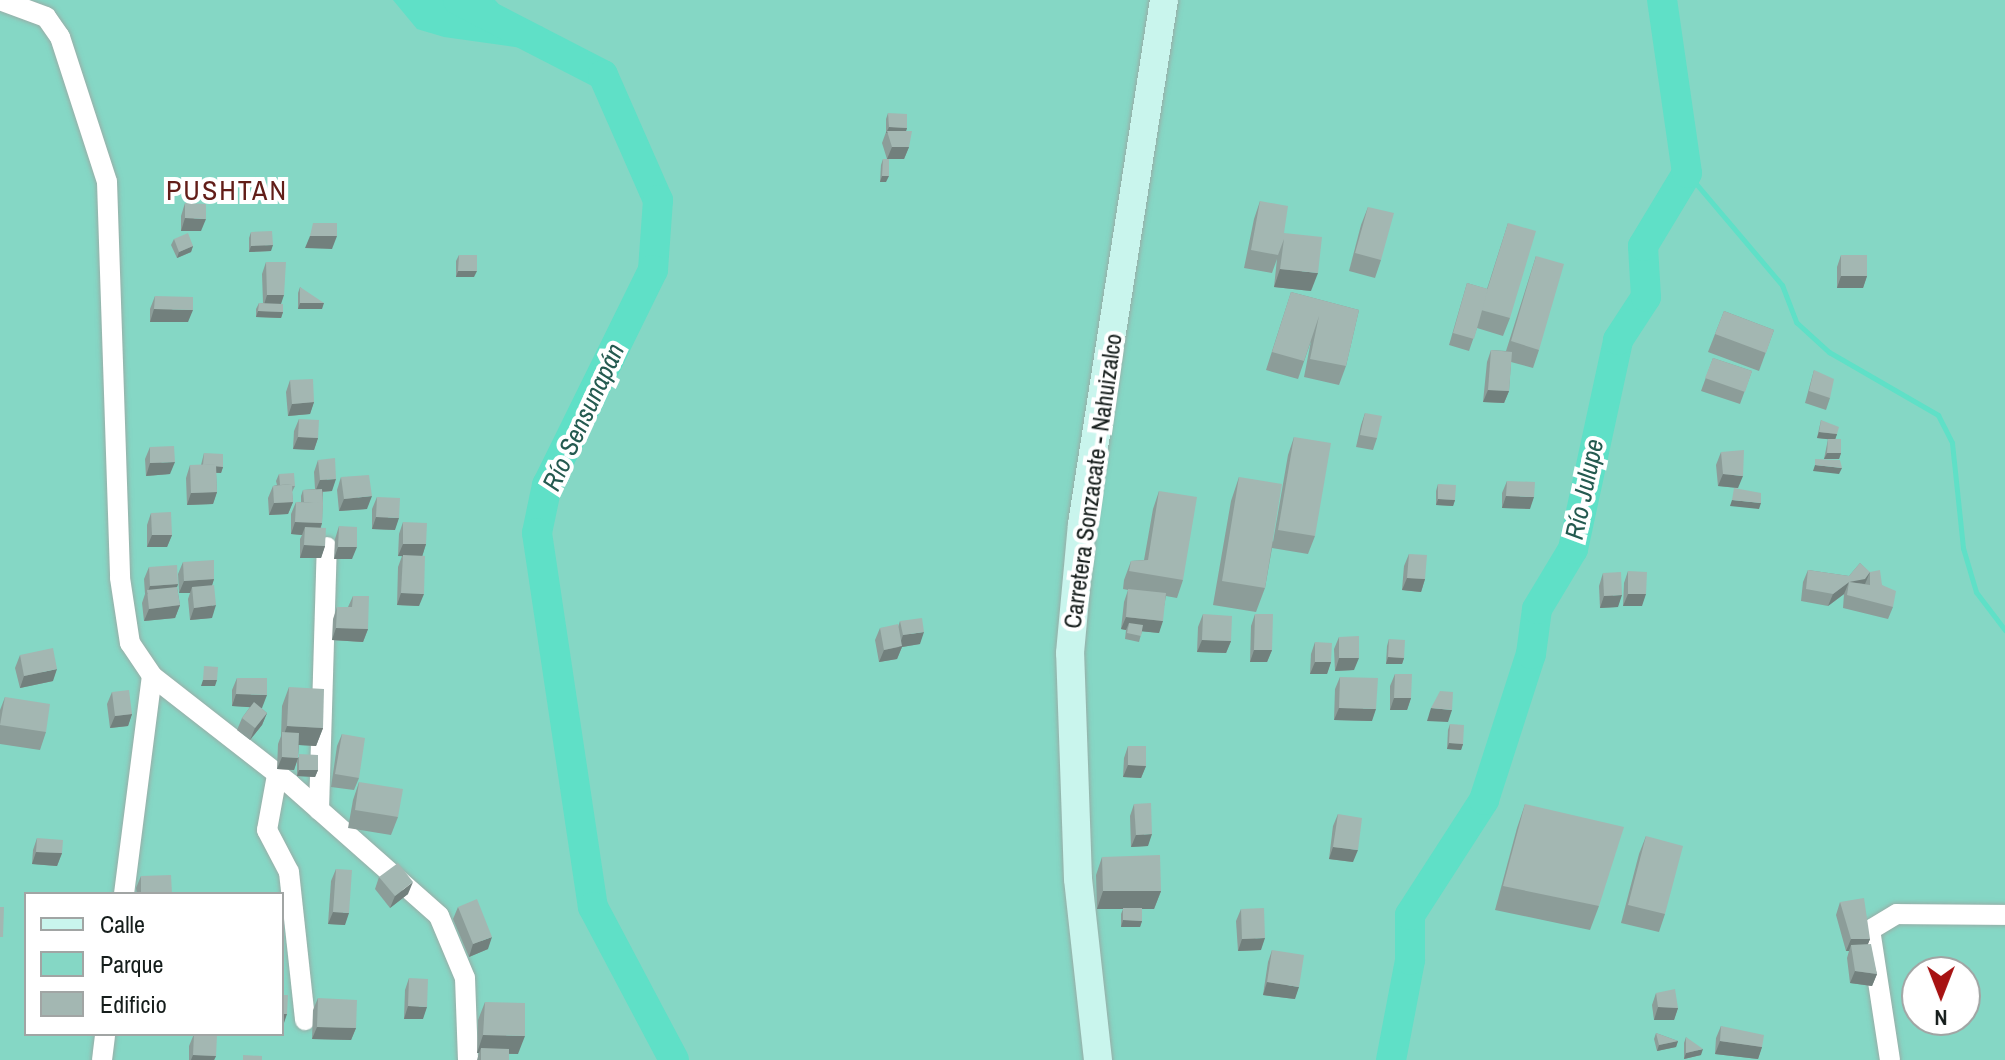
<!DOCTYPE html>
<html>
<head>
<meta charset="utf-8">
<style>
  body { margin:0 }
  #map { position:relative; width:2005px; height:1060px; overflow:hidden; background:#dff5ef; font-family:"Archivo Narrow",sans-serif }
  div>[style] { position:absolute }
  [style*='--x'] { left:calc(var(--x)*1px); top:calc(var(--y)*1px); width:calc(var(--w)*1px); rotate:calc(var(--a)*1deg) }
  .green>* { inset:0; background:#85d7c5 }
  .water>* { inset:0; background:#5fe0c7 }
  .stream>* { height:5px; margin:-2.5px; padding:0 2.5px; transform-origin:2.5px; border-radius:2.5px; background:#5fe0c7 }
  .river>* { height:30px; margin:-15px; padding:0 15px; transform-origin:15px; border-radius:15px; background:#5fe0c7 }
  .roads { filter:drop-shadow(0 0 2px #99ada7) drop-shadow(0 0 2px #99ada7) }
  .street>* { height:20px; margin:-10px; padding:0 10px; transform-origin:10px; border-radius:10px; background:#fff }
  .secondary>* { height:28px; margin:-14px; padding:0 14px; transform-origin:14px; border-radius:14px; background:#c9f5ed }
  .wall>* { inset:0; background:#8c9d99 }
  .shaded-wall>* { inset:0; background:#72807d }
  .building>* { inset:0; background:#a3b7b2 }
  span { translate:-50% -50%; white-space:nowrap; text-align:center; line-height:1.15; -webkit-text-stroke:8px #fff; paint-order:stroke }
  .street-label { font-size:24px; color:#151d1b }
  .water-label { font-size:26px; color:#245a50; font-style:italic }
  .quarter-label { font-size:28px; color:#621d18; letter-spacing:2px }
  .legend { position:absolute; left:24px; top:892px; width:260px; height:144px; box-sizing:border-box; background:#fff; border:2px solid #a1a5a4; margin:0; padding:10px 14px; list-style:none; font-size:24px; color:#151d1b }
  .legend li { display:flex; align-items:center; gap:16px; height:40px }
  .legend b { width:40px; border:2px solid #a1a5a4 }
  .north { position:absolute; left:1901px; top:956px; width:80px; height:80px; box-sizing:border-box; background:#fff; border:2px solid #a1a5a4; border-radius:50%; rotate:180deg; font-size:22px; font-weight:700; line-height:32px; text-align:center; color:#151d1b }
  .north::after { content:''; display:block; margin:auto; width:28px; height:36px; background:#a71212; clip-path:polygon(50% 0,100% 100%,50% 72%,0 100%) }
</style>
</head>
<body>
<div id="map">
  <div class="green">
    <div style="clip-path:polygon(evenodd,0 0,2005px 0,2005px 1060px,0 1060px,0 0,26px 894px,282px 894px,282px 1034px,26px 1034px,26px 894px,0 0,1917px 972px,1965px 972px,1965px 1020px,1917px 1020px,1917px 972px)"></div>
  </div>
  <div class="water">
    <div style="clip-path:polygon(393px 0,495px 0,510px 17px,543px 27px,545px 35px,529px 49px,444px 37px,417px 29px)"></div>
  </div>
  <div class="stream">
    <div style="--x:1687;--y:173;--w:147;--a:49.7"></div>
    <div style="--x:1782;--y:285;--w:40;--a:69"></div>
    <div style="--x:1796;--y:322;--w:45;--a:42.3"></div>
    <div style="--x:1829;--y:352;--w:126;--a:30"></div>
    <div style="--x:1938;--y:415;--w:31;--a:63"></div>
    <div style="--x:1952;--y:443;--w:106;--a:84"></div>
    <div style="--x:1963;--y:548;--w:46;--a:73.5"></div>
    <div style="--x:1976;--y:592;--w:48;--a:52.7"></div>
  </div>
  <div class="river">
    <div style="--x:458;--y:0;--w:163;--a:27.3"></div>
    <div style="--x:603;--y:75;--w:137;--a:66.3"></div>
    <div style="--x:658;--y:200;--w:70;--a:94.1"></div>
    <div style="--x:653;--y:270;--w:240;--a:116.2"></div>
    <div style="--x:547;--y:485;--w:49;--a:101.8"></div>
    <div style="--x:537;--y:533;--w:378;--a:81.5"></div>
    <div style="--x:593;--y:907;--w:173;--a:62.1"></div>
    <div style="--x:1391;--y:1060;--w:102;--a:-79.2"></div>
    <div style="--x:1410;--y:960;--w:45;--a:-90"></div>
    <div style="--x:1410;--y:915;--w:137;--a:-57.2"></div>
    <div style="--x:1484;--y:800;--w:153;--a:-72.2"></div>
    <div style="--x:1531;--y:654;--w:45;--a:-82.4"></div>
    <div style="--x:1537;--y:609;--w:70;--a:-59"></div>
    <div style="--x:1573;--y:549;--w:214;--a:-77.8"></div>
    <div style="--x:1618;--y:340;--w:51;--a:-56.9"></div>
    <div style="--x:1646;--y:297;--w:51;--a:-93.4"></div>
    <div style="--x:1643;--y:246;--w:85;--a:-58.9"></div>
    <div style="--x:1687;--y:173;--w:175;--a:-98.2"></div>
  </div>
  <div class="roads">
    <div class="street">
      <div style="--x:0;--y:0;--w:49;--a:20.3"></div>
      <div style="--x:46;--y:17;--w:24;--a:55"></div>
      <div style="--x:60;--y:37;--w:152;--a:72"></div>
      <div style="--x:107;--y:182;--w:396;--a:88.1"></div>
      <div style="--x:120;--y:578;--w:66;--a:81.3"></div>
      <div style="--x:130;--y:643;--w:40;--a:56"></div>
      <div style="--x:152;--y:676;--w:175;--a:38"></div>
      <div style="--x:290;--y:784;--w:199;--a:41.5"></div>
      <div style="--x:439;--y:916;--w:67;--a:67.2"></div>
      <div style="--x:465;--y:978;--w:82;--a:87.9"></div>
      <div style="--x:277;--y:775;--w:56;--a:100.3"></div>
      <div style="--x:267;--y:830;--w:47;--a:62.4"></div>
      <div style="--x:289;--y:872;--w:149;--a:83.8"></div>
      <div style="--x:319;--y:810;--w:263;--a:-88.3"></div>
      <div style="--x:124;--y:894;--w:220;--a:-82.7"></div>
      <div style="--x:102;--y:1060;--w:26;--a:-83"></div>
      <div style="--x:1890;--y:1060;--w:132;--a:-98.7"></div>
      <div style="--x:1870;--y:930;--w:31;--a:-31"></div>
      <div style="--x:1897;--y:914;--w:108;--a:0.5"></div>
    </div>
    <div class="secondary">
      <div style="--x:1098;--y:1060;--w:182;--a:-96.3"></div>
      <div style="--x:1078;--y:879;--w:226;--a:-92"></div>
      <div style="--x:1070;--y:653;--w:130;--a:-84.7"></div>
      <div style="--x:1082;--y:524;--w:530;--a:-81.11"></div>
    </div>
  </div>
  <div class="wall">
    <div style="clip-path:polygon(888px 113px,907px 128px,906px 131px,909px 147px,904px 159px,887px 159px,882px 143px,886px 132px,886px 119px)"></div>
    <div style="clip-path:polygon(883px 159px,886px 182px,880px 182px,881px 165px)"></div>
    <div style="clip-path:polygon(1260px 201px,1284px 233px,1311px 291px,1274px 287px,1277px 259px,1272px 273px,1244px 268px,1254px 219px)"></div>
    <div style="clip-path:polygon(185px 203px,201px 231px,181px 231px,181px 216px)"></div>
    <div style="clip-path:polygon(1368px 207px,1381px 260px,1375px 278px,1349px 271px,1361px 225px)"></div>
    <div style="clip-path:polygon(1508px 223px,1510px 318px,1503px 336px,1477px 328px,1469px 351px,1449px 345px,1467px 283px,1487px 289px)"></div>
    <div style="clip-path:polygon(251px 232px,271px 251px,249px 252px,249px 238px)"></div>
    <div style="clip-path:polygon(174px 239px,193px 246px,191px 252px,177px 258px,171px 245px)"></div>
    <div style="clip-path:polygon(459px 255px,474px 277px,456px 277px,456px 261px)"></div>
    <div style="clip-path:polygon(1841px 255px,1867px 276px,1863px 288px,1837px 288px,1837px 267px)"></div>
    <div style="clip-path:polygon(1536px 256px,1539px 350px,1533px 368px,1511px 362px,1509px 391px,1504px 403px,1483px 402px,1487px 362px,1491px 350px,1506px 351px)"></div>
    <div style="clip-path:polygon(266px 262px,281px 304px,283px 312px,281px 318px,256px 317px,256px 309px,259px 303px,263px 303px,262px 274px)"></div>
    <div style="clip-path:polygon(300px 287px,322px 309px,298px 309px,298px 293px)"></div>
    <div style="clip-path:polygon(1291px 292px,1359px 310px,1346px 366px,1339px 385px,1304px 377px,1311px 341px,1298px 379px,1266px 370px)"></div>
    <div style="clip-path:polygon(155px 296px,188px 322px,150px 322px,150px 309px)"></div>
    <div style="clip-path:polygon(1724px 311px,1774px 330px,1759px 371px,1708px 352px)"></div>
    <div style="clip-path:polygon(1713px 358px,1752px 371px,1740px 404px,1701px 391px)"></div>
    <div style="clip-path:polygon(1814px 370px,1830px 398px,1826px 410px,1805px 403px)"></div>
    <div style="clip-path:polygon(290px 380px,314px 402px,310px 414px,288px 416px,286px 392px)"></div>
    <div style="clip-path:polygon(1365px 413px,1377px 438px,1373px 450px,1356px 447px,1361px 425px)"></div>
    <div style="clip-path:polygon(299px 419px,318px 438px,314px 450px,293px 449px,294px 431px)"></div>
    <div style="clip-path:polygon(1821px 420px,1837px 434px,1835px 439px,1841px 453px,1839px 459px,1824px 459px,1828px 439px,1817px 438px)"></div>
    <div style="clip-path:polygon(1294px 437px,1315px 536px,1308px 554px,1272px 548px,1265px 588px,1256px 612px,1213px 605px,1231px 501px,1239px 477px,1273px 542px,1288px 455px)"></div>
    <div style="clip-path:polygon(150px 447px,170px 474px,146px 476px,145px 459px)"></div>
    <div style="clip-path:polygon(1721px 452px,1738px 488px,1718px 486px,1716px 465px)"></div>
    <div style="clip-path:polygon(204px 453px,223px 467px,221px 473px,216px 473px,217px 492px,213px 504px,187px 505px,186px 478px,190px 465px,201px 465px)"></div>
    <div style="clip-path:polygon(318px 460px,332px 491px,323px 492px,322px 523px,321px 527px,325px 546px,321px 558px,300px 558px,300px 539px,302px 535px,291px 534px,291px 514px,296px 502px,301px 502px,301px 496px,303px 490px,315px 489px,314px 472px)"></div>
    <div style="clip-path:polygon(279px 474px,295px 486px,292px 492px,293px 502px,288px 514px,269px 515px,268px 498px,273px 486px,277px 485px,276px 481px)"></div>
    <div style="clip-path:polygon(341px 477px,367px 509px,339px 511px,337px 490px)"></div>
    <div style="clip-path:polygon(1507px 481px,1530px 509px,1502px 508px,1502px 493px)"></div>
    <div style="clip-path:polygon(1438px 484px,1455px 500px,1453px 506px,1436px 505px,1436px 491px)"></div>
    <div style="clip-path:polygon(1159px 491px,1183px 580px,1177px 598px,1166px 596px,1159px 633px,1142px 631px,1139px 642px,1125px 639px,1126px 630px,1121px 629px,1124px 602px,1128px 590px,1123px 589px,1124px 580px,1131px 561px,1144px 560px,1153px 509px)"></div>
    <div style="clip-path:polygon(377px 497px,395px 530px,372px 529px,372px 509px)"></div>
    <div style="clip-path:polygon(151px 513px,172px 535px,167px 547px,147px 547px,147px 525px)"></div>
    <div style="clip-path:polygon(403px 522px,426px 544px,422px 556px,419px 606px,397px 605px,398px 567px,402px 556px,398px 556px,399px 534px)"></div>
    <div style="clip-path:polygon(339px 526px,352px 559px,334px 559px,335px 539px)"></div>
    <div style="clip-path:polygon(1409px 554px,1425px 579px,1421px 592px,1402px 590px,1404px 566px)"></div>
    <div style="clip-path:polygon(183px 562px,214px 579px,212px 585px,212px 618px,190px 620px,188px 599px,190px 593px,179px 593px,178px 574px)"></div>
    <div style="clip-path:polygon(1860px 563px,1882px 585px,1893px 607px,1888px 619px,1843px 608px,1844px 594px,1828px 606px,1801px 601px,1803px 582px,1808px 570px,1849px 576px)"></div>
    <div style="clip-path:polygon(149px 567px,178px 584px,177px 587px,180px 605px,175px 618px,144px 621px,142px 603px,145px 594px,144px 579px)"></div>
    <div style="clip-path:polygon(1628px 571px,1642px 606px,1623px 606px,1624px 583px)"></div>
    <div style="clip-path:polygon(1603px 573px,1618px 607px,1600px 608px,1599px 586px)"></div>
    <div style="clip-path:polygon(353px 596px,368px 629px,363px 642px,332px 640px,333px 619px,337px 607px,348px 607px)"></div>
    <div style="clip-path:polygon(1203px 614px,1231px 641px,1226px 653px,1197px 652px,1198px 627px)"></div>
    <div style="clip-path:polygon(1255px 614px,1272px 650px,1267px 662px,1250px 662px,1251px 626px)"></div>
    <div style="clip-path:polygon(900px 621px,920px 644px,902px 647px,897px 659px,879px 662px,875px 640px,880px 628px,898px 627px)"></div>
    <div style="clip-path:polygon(1339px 637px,1354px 670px,1335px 671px,1334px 649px)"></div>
    <div style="clip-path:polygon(1389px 639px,1404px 658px,1402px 664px,1386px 664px,1387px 646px)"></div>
    <div style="clip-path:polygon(1315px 642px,1331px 662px,1327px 674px,1310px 674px,1311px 654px)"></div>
    <div style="clip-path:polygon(20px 655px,53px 681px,20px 688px,15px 668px)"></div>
    <div style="clip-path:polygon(1395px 674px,1411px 698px,1407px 710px,1390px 710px,1390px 686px)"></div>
    <div style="clip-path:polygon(1340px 677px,1372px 721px,1334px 720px,1335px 689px)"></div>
    <div style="clip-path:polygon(237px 678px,262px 708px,260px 707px,267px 713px,262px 725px,250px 740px,237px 730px,242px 718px,250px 707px,232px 706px,232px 690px)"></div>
    <div style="clip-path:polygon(289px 687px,323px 728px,316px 746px,299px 745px,298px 757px,318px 770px,315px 777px,297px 776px,297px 761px,294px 770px,277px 769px,278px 744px,281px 736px,282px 706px)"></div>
    <div style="clip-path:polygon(112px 692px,132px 714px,128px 726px,110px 728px,107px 704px)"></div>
    <div style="clip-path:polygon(5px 697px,46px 732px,40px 750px,0 744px,0 710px)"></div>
    <div style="clip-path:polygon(1450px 724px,1463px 744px,1461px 750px,1447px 749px,1448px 730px)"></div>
    <div style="clip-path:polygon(342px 734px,359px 778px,354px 790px,331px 787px,337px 746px)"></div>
    <div style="clip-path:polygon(1128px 746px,1146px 766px,1141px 778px,1123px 777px,1124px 758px)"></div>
    <div style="clip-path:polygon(359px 782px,398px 817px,391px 835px,348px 828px,353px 800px)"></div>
    <div style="clip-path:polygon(1134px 804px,1148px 846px,1131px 847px,1130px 816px)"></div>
    <div style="clip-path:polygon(1525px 804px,1599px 906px,1590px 930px,1495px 910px,1517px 828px)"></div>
    <div style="clip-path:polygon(1338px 814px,1353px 862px,1329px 859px,1333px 826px)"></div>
    <div style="clip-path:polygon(1646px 836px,1665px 914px,1659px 932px,1621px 923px,1639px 854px)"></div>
    <div style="clip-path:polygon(37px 838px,62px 853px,57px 866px,32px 864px,33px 850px)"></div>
    <div style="clip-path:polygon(1102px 857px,1161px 891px,1154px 909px,1142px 909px,1142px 921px,1140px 927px,1121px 927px,1121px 914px,1123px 909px,1097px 909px,1096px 875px)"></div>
    <div style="clip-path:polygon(336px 869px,345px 925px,328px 924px,331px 881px)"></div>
    <div style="clip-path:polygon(141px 876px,172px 894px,137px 894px,136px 888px)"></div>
    <div style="clip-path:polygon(379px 877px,408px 894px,390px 908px,375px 889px)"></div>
    <div style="clip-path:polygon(1840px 902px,1870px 939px,1868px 944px,1877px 974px,1872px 986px,1850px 983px,1847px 958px,1849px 951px,1846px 951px,1836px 915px)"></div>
    <div style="clip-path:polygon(458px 907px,488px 949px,469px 957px,453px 919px)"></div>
    <div style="clip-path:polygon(1241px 909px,1261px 950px,1238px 951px,1236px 921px)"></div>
    <div style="clip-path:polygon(1272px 950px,1295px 999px,1263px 995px,1268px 962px)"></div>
    <div style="clip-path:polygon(409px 978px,423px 1019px,404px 1019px,405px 990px)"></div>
    <div style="clip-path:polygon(1656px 993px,1678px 1008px,1674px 1020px,1654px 1020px,1652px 1005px)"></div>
    <div style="clip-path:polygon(318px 998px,356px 1028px,351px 1040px,312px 1039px,313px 1010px)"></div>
    <div style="clip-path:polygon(485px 1002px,518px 1054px,509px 1054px,509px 1060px,477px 1060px,479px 1053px,477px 1053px,478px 1020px)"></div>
    <div style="clip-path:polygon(1721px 1026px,1762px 1047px,1758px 1059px,1715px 1054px,1716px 1038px)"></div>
    <div style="clip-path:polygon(1656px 1033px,1678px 1041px,1676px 1047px,1657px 1051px,1654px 1039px)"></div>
    <div style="clip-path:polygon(194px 1034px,216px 1056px,214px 1060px,189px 1060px,189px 1046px)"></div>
    <div style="clip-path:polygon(1686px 1037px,1701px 1055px,1684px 1059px,1684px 1043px)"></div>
  </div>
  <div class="shaded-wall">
    <div style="clip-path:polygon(889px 127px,907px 128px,905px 134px,886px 133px)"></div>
    <div style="clip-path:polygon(892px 147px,909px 147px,904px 159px,887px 159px)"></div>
    <div style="clip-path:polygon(882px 176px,889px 176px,886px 182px,880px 182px)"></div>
    <div style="clip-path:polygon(185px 218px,206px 219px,201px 231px,181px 231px)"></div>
    <div style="clip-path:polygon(310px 236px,337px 236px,332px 249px,305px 248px)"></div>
    <div style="clip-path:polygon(273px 245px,271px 251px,249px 252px,251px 246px)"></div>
    <div style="clip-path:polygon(193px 246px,191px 252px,177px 258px,179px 252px)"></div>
    <div style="clip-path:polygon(1280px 269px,1318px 273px,1311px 291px,1274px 287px)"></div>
    <div style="clip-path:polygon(458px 271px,477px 271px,474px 277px,456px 277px)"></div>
    <div style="clip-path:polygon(1841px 276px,1867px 276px,1863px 288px,1837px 288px)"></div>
    <div style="clip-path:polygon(267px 295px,284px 295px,280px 307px,263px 308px)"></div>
    <div style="clip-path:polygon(300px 303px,324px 303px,322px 309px,298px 309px)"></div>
    <div style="clip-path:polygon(154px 309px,193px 310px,188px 322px,150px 322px)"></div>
    <div style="clip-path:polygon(258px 311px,283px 312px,281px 318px,256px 317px)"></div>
    <div style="clip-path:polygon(1488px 390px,1509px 391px,1504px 403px,1483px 402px)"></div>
    <div style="clip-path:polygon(314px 402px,310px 414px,288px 416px,292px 404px)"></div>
    <div style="clip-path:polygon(1819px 432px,1837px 434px,1835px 440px,1817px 438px)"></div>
    <div style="clip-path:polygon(298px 437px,318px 438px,314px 450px,293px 449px)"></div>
    <div style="clip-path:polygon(1827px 453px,1841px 453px,1839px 459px,1824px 459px)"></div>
    <div style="clip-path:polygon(175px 462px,170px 474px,146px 476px,150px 463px)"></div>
    <div style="clip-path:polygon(1815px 465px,1842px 468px,1839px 474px,1813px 471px)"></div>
    <div style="clip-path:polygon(203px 466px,223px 467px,221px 473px,201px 472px)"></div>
    <div style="clip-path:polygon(1723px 474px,1743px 476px,1738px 488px,1718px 486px)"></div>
    <div style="clip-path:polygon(336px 479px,332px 491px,315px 492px,320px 480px)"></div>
    <div style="clip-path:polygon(217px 492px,213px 504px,187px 505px,191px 493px)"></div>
    <div style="clip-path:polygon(372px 496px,367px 509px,339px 511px,344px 499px)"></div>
    <div style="clip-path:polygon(1506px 496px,1534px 497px,1530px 509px,1502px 508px)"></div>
    <div style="clip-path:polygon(1438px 499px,1455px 500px,1453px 506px,1436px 505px)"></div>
    <div style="clip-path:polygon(1732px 500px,1761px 503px,1759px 509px,1730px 506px)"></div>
    <div style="clip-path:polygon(293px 502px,288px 514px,269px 515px,274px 503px)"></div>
    <div style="clip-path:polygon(376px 517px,399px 518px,395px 530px,372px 529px)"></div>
    <div style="clip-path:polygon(295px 522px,322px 523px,318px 535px,305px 527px,302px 535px,291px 534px)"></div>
    <div style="clip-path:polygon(152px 535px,172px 535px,167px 547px,147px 547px)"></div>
    <div style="clip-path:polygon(403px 544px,426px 544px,422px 557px,398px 556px)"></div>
    <div style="clip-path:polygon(304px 545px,325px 546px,321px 558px,300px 558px)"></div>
    <div style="clip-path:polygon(338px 547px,357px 547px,352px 559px,334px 559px)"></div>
    <div style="clip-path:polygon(1870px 572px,1865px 584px,1849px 582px)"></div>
    <div style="clip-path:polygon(1407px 578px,1425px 579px,1421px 592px,1402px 590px)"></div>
    <div style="clip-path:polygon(214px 579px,210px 592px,192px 587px,190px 593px,179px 593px,184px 581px)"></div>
    <div style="clip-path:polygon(1849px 582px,1844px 594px,1828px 606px,1833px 594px)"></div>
    <div style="clip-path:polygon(178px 584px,174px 597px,147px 594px,150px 586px)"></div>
    <div style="clip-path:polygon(401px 593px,424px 594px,419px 606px,397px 605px)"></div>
    <div style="clip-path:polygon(1628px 594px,1646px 594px,1642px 606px,1623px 606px)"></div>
    <div style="clip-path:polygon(1622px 595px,1618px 607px,1600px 608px,1604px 596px)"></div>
    <div style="clip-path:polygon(180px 605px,175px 618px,144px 621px,149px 609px)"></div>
    <div style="clip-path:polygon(216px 605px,212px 618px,190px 620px,194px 608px)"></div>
    <div style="clip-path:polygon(1126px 617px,1163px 621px,1159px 633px,1128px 630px,1129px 623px,1126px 630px,1121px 629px)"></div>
    <div style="clip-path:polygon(336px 628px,368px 629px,363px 642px,332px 640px)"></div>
    <div style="clip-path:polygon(924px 632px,920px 644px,902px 647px,897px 659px,879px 662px,884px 650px,899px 647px,903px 635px)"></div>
    <div style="clip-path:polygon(1202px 640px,1231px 641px,1226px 653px,1197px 652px)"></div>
    <div style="clip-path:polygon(1254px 650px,1272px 650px,1267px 662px,1250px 662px)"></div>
    <div style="clip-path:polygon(1388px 657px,1404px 658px,1402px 664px,1386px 664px)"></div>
    <div style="clip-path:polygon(1339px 658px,1359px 658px,1354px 670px,1335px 671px)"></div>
    <div style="clip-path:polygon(1315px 662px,1331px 662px,1327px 674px,1310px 674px)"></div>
    <div style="clip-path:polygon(57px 669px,53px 681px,20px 688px,24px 676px)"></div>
    <div style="clip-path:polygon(203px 680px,217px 680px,215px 686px,201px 686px)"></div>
    <div style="clip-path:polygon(236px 694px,267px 695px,262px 708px,232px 706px)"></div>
    <div style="clip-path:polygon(1394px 698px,1411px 698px,1407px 710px,1390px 710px)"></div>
    <div style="clip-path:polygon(1339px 708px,1376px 709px,1372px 721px,1334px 720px)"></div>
    <div style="clip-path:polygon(1431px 708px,1452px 710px,1448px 722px,1427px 721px)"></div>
    <div style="clip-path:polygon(267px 713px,262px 725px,250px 740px,255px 728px)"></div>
    <div style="clip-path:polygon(132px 714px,128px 726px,110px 728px,115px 716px)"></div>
    <div style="clip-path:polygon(287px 726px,323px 728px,316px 746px,282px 744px,282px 740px)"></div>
    <div style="clip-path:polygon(1449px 743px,1463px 744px,1461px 750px,1447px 749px)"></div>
    <div style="clip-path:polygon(282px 757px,298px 758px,294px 770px,277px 769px)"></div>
    <div style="clip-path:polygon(1128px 765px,1146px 766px,1141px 778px,1123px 777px)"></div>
    <div style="clip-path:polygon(299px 770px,318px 770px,315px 777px,297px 776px)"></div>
    <div style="clip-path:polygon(1152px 834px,1148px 846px,1131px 847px,1136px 835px)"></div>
    <div style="clip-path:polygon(1333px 847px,1358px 850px,1353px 862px,1329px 859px)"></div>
    <div style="clip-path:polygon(36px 852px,62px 853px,57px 866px,32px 864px)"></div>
    <div style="clip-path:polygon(413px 882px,408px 894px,390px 908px,395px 896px)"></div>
    <div style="clip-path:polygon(1103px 891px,1161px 891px,1154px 909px,1097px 909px)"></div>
    <div style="clip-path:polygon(333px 912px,349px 913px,345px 925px,328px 924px)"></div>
    <div style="clip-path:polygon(1123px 920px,1142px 921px,1140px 927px,1121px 927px)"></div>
    <div style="clip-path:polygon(492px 937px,488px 949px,469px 957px,473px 944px)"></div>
    <div style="clip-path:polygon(1265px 938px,1261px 950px,1238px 951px,1242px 939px)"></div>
    <div style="clip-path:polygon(1851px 939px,1870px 939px,1865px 951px,1851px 945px,1849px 951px,1846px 951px)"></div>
    <div style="clip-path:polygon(1855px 971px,1877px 974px,1872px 986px,1850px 983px)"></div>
    <div style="clip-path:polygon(1267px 982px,1299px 987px,1295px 999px,1263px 995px)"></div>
    <div style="clip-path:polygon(408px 1006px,427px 1007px,423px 1019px,404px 1019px)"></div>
    <div style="clip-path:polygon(1658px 1007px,1678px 1008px,1674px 1020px,1654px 1020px)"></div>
    <div style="clip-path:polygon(282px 1014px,287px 1014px,283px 1026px,282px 1026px)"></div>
    <div style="clip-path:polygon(1939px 1020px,1958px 1020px,1956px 1026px,1938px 1023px)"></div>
    <div style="clip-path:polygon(317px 1027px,356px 1028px,351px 1040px,312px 1039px)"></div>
    <div style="clip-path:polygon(483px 1035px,525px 1036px,518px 1054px,481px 1053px,481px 1048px,479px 1053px,477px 1053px)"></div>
    <div style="clip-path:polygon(1678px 1041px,1676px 1047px,1657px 1051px,1659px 1045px)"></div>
    <div style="clip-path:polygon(1720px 1041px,1762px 1047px,1758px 1059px,1715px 1054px)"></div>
    <div style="clip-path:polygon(1703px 1049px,1701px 1055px,1684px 1059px,1686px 1053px)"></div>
    <div style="clip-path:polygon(193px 1055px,216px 1056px,214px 1060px,191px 1060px)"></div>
  </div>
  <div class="building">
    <div style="clip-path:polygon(888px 113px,907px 114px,907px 128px,889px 127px)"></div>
    <div style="clip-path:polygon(887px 131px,912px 131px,909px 147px,892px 147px)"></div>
    <div style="clip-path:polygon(883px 159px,889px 159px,889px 176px,882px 176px)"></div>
    <div style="clip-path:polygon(1260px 201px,1288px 206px,1284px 233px,1322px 237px,1318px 273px,1280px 269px,1284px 239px,1278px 255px,1251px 250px)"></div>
    <div style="clip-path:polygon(185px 203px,206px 204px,206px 219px,185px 218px)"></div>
    <div style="clip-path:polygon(1368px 207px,1394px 213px,1381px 260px,1355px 253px)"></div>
    <div style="clip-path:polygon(313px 223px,337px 223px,337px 236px,310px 236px)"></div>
    <div style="clip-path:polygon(1508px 223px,1536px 231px,1510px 318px,1481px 310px)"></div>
    <div style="clip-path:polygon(272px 231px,273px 245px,251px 246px,251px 232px)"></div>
    <div style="clip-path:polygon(188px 233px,193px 246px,179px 252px,174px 239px)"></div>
    <div style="clip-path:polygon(459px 255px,477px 255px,477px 271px,458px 271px)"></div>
    <div style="clip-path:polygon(1841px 255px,1867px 255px,1867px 276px,1841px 276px)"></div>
    <div style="clip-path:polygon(1536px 256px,1564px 264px,1539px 350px,1511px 341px)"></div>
    <div style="clip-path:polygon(266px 262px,286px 262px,284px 295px,267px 295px)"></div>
    <div style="clip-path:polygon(1467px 283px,1488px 289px,1474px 339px,1453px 333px)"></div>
    <div style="clip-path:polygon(300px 287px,324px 303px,300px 303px)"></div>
    <div style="clip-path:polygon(1291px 292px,1359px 310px,1346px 366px,1310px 359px,1319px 316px,1304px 361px,1272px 352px)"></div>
    <div style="clip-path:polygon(155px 296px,193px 297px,193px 310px,154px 309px)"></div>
    <div style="clip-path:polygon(259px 303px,283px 304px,283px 312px,258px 311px)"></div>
    <div style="clip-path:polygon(1724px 311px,1774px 330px,1766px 353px,1715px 334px)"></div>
    <div style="clip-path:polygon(1491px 350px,1512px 352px,1509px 391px,1488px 390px)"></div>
    <div style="clip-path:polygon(1713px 358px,1752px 371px,1745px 392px,1705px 378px)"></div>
    <div style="clip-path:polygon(1814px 370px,1834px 379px,1830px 398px,1809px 391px)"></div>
    <div style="clip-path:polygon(313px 379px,314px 402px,292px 404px,290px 380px)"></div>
    <div style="clip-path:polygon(1365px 413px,1382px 416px,1377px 438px,1360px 435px)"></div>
    <div style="clip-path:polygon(299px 419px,319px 420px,318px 438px,298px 437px)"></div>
    <div style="clip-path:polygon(1821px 420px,1839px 427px,1837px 434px,1819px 432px)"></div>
    <div style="clip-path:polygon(1294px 437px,1331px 443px,1315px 536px,1278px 530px)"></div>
    <div style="clip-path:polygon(1828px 439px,1841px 439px,1841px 453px,1827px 453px)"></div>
    <div style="clip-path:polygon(174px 446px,175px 462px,150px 463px,150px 447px)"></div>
    <div style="clip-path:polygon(1744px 450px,1743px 476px,1723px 474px,1721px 452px)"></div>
    <div style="clip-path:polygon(204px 453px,223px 454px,223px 467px,216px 466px,216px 464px,203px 465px)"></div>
    <div style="clip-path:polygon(335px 458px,336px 479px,320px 480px,318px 460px)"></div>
    <div style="clip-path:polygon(1815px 459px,1840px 460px,1842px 468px,1815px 465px)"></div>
    <div style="clip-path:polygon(216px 464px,217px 492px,191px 493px,190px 465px)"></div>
    <div style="clip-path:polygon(294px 473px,295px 486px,292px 486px,292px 484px,280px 485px,279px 474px)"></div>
    <div style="clip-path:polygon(369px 475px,372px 496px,344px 499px,341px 477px)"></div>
    <div style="clip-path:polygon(1239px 477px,1282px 484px,1265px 588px,1222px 581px)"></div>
    <div style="clip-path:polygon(1507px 481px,1535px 482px,1534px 497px,1506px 496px)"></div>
    <div style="clip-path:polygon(292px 484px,293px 502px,274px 503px,273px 486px)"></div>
    <div style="clip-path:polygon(1438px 484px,1456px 485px,1455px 500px,1438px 499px)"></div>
    <div style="clip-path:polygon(1734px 488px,1761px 493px,1761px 503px,1732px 500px)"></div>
    <div style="clip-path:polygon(322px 489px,323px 504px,304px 502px,303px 490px)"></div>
    <div style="clip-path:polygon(1159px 491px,1197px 497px,1183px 580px,1129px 571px,1131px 561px,1148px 560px)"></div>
    <div style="clip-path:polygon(377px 497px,400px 498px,399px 518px,376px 517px)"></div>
    <div style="clip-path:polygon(296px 502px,323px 503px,322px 523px,295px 522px)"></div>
    <div style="clip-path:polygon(171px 512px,172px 535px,152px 535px,151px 513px)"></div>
    <div style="clip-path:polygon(403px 522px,427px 523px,426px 544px,403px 544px)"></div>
    <div style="clip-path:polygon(339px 526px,357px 527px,357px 547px,338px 547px)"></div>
    <div style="clip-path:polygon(305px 527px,326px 528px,325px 546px,304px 545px)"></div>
    <div style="clip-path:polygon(1409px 554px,1427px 555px,1425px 579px,1407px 578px)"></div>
    <div style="clip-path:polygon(403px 555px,425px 556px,424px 594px,401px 593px)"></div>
    <div style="clip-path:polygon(214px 560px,214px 579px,184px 581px,183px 562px)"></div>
    <div style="clip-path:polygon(evenodd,1860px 563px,1870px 572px,1880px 570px,1882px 585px,1896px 591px,1893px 607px,1847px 595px,1849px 582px,1833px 594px,1806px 589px,1808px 570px,1849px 576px,1860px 563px,1870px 572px,1870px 585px,1849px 582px,1865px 579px,1870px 572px)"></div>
    <div style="clip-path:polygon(177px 565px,178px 584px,150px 586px,149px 567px)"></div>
    <div style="clip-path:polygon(1628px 571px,1647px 572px,1646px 594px,1628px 594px)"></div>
    <div style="clip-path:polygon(1621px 572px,1622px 595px,1604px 596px,1603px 573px)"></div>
    <div style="clip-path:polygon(214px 585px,216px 605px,194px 608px,192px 587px)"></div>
    <div style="clip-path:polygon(177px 587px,180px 605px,149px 609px,147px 590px)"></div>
    <div style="clip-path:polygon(1128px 589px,1166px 593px,1163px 621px,1126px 617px)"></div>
    <div style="clip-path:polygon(353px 596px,369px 596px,368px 629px,336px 628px,337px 607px,352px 607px)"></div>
    <div style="clip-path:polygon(1203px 614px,1232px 616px,1231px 641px,1202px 640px)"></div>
    <div style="clip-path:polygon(1255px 614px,1273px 614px,1272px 650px,1254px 650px)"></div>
    <div style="clip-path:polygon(922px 618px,924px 632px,903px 635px,900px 621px)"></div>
    <div style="clip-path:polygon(1129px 623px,1143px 625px,1141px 636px,1127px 633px)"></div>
    <div style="clip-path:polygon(898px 624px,902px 646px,884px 650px,880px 628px)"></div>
    <div style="clip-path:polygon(1359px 636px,1359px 658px,1339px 658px,1339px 637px)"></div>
    <div style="clip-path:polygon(1389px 639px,1405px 640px,1404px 658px,1388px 657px)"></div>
    <div style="clip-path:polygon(1315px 642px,1332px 643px,1331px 662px,1315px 662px)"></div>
    <div style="clip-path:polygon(53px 648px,57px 669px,24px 676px,20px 655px)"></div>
    <div style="clip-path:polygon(204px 666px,218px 667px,217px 680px,203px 680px)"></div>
    <div style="clip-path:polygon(1395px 674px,1412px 674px,1411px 698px,1394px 698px)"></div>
    <div style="clip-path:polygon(1340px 677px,1378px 678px,1376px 709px,1339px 708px)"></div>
    <div style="clip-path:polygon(237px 678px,267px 678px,267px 695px,236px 694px)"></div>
    <div style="clip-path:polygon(289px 687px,324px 689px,323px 728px,287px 726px)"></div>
    <div style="clip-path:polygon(129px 690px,132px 714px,115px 716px,112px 692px)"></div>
    <div style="clip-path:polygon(1440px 691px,1453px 692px,1452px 710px,1431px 708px)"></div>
    <div style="clip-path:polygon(5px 697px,50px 704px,46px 732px,0 725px)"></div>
    <div style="clip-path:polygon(254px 702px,267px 713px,255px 728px,242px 718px)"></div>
    <div style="clip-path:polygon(1450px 724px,1464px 725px,1463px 744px,1449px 743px)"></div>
    <div style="clip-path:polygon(282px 732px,299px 733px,298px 758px,282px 757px)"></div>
    <div style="clip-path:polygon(342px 734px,365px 738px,359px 778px,335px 774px)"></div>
    <div style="clip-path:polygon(1128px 746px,1146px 746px,1146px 766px,1128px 765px)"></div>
    <div style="clip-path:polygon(299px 754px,318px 755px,318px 770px,299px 770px)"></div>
    <div style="clip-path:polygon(359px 782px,403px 789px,398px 817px,355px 810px)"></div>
    <div style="clip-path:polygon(1151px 803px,1152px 834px,1136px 835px,1134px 804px)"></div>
    <div style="clip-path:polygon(1525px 804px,1624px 827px,1599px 906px,1503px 886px)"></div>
    <div style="clip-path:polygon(1338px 814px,1362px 818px,1358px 850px,1333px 847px)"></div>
    <div style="clip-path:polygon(1646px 836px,1683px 846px,1665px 914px,1628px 905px)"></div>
    <div style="clip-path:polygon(37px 838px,63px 840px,62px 853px,36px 852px)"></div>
    <div style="clip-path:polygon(1160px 855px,1161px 891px,1103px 891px,1102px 857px)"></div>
    <div style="clip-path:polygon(398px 863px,413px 882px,395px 896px,379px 877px)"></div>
    <div style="clip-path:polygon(336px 869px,352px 870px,349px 913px,333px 912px)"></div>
    <div style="clip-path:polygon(171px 875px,172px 894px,141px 894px,141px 876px)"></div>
    <div style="clip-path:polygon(1864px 898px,1870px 939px,1851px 939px,1840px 902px)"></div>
    <div style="clip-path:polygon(477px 899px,492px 937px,473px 944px,458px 907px)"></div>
    <div style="clip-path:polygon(0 907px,4px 907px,3px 937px,0 937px)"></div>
    <div style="clip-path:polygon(1123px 908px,1142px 908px,1142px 921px,1123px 920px)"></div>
    <div style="clip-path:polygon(1264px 908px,1265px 938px,1242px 939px,1241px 909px)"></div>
    <div style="clip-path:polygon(1871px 944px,1877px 974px,1855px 971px,1851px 945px)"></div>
    <div style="clip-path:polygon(1272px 950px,1304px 955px,1299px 987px,1267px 982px)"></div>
    <div style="clip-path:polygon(409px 978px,428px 979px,427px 1007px,408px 1006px)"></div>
    <div style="clip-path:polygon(1675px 989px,1678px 1008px,1658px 1007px,1656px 993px)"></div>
    <div style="clip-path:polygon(282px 995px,288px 995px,287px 1014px,282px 1014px)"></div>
    <div style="clip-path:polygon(318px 998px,357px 1000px,356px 1028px,317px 1027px)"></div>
    <div style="clip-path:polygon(485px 1002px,525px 1003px,525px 1036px,483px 1035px)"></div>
    <div style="clip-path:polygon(1721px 1026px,1764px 1035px,1762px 1047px,1720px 1041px)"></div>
    <div style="clip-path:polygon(1656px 1033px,1678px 1041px,1659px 1045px)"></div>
    <div style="clip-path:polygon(194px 1034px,217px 1035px,216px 1056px,193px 1055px)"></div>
    <div style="clip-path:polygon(1686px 1037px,1703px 1049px,1686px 1053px)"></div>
    <div style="clip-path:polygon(481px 1048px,509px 1049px,509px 1060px,481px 1060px)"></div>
    <div style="clip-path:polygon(243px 1055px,262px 1056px,262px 1060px,243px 1060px)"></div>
  </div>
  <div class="street-label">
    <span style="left:1093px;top:481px;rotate:-82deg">Carretera Sonzacate - Nahuizalco</span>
  </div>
  <div class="water-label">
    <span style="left:583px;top:417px;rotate:-65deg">Río Sensunapán</span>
    <span style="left:1584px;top:489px;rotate:-78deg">Río Julupe</span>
  </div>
  <div class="quarter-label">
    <span style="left:227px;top:190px">PUSHTAN</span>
  </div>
  <ul class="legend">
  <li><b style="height:10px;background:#c9f5ed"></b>Calle</li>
  <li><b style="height:22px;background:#85d7c5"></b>Parque</li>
  <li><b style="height:22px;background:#a3b7b2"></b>Edificio</li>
  </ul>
  <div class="north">N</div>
</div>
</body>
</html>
